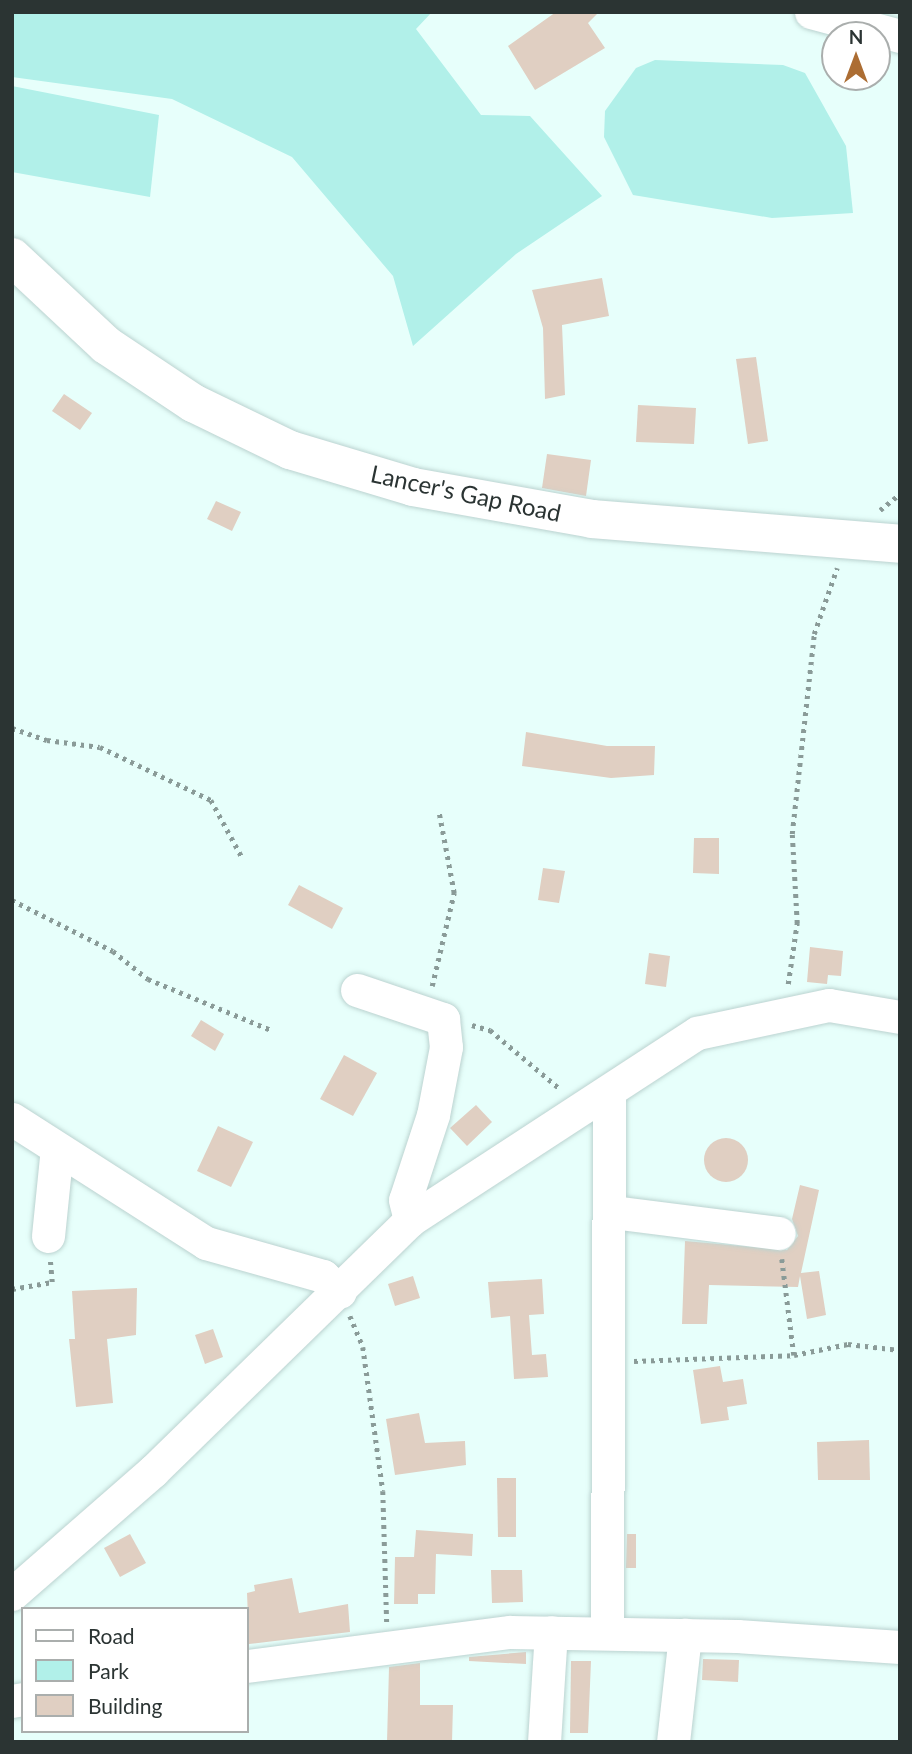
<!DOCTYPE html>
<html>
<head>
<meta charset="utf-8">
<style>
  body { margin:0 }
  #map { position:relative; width:912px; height:1754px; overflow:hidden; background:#e7fffb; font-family:Lato,sans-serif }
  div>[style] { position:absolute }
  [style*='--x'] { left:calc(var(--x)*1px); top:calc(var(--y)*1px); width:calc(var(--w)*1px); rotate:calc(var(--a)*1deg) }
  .green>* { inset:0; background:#b1f0e9 }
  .building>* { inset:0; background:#e0cfc2 }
  .round { border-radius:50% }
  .path>* { height:4.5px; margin-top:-2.25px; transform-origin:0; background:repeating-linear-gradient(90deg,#8a9b98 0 3.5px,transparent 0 8.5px) }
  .roads { filter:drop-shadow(0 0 2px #bbd3d0) drop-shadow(0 0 2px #bbd3d0) }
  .minor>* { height:33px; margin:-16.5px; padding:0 16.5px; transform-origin:16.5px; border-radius:16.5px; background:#fff }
  .major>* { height:38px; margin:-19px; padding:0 19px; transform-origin:19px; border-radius:19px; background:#fff }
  span { translate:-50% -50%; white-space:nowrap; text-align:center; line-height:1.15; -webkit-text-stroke:7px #fff; paint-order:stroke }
  .street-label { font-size:24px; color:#2b3433 }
  .frame { position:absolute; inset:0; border:14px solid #2b3433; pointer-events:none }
  .legend { position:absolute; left:21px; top:1607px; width:228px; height:126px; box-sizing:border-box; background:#fff; border:2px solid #aaaead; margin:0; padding:9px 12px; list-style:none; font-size:21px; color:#2b3433 }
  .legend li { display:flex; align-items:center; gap:14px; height:35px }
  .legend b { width:35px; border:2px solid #aaaead }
  .north { position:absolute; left:821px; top:21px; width:70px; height:70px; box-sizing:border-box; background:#fff; border:2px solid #aaaead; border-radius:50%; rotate:0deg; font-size:19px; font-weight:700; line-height:28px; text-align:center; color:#2b3433 }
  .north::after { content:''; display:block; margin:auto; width:24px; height:32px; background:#ac6d33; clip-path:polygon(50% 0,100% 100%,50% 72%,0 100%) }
</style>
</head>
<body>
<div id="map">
  <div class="green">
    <div style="clip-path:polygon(12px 12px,432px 12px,416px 29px,481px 115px,530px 116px,602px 196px,516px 254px,413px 346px,393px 276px,292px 157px,172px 99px,12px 77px)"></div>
    <div style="clip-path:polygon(655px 60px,783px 65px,805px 73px,846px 146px,853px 213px,772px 218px,633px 195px,604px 137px,605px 111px,636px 68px)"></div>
    <div style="clip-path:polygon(12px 86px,159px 115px,150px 197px,12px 172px)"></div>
  </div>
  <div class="building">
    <div style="clip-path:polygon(556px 12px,599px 12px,588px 23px,605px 48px,535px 90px,508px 46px)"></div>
    <div style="clip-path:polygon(602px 278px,609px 316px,562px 325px,565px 395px,545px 399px,543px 328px,532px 290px)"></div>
    <div style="clip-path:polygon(756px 357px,768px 441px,748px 444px,736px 359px)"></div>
    <div style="clip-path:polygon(64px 394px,92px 413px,80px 430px,52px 411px)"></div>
    <div style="clip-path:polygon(638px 405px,696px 408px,694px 444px,636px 442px)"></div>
    <div style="clip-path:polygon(547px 454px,591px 460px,586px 496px,542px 488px)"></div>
    <div style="clip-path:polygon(216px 501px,241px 512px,232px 531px,207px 519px)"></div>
    <div style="clip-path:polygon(526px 732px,607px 746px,655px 746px,654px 775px,611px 778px,522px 766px)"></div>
    <div style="clip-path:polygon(694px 838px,719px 838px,719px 874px,693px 873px)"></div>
    <div style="clip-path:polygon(543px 868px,565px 871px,559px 903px,538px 900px)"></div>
    <div style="clip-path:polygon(299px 885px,343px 908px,332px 929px,288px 905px)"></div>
    <div style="clip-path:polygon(810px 947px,843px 951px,841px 976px,828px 975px,827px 984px,807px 982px)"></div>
    <div style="clip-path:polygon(649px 953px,670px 956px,666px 987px,645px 984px)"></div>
    <div style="clip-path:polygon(201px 1020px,224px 1034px,215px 1051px,191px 1036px)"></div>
    <div style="clip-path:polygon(344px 1055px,377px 1073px,353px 1116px,320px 1099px)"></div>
    <div style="clip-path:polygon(476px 1105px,492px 1122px,467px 1146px,450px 1128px)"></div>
    <div style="clip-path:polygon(218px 1126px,253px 1142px,231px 1187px,197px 1171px)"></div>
    <div class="round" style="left:704px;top:1138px;width:44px;height:44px"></div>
    <div style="clip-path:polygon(800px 1185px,819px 1190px,801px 1273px,819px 1271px,826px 1315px,807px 1319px,800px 1276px,798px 1287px,709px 1285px,707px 1324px,682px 1324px,685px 1241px,787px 1250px,798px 1236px,792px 1219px)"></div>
    <div style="clip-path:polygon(413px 1276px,420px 1298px,395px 1306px,388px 1284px)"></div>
    <div style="clip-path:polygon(542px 1279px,544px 1314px,529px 1315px,532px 1355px,546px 1354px,548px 1377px,514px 1379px,510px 1316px,491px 1318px,488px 1282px)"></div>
    <div style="clip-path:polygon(137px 1288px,136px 1335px,107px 1339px,113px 1403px,76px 1407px,69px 1339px,75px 1339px,72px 1291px)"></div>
    <div style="clip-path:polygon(213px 1329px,223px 1357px,205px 1364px,195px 1335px)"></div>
    <div style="clip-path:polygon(720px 1366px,723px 1382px,743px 1379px,747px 1404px,727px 1407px,729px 1420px,701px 1424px,693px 1370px)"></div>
    <div style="clip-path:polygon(419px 1413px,425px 1443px,465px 1441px,466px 1465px,395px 1475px,386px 1419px)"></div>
    <div style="clip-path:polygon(869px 1440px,870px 1480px,818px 1480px,817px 1442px)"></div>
    <div style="clip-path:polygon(497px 1478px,516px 1478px,516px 1537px,498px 1537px)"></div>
    <div style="clip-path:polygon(416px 1530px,473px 1534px,472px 1556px,436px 1554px,435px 1594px,418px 1594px,418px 1604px,394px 1604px,395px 1557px,414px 1557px)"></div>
    <div style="clip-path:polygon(130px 1534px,146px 1563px,120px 1577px,104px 1548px)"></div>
    <div style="clip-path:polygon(627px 1534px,636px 1534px,636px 1568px,626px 1568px)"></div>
    <div style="clip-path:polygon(491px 1570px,522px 1570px,523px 1602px,492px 1603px)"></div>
    <div style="clip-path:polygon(292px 1578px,299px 1613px,348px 1604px,350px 1632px,249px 1644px,247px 1593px,255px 1591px,254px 1585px)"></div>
    <div style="clip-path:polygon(526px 1652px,526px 1664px,469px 1661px,469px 1657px)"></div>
    <div style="clip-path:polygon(703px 1659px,739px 1660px,738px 1682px,702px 1680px)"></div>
    <div style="clip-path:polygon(571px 1661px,591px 1661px,588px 1733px,570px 1733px)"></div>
    <div style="clip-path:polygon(420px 1663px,420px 1705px,453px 1705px,452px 1742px,387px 1742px,389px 1667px)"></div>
  </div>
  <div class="path">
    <div style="--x:880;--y:510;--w:26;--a:-39"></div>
    <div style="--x:12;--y:728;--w:37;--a:19"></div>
    <div style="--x:47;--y:740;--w:53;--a:7.5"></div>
    <div style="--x:100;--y:747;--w:123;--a:25.5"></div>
    <div style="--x:211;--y:800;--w:67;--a:61.5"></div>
    <div style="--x:12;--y:900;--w:113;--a:26.8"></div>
    <div style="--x:113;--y:951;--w:45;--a:38.7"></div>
    <div style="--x:148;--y:979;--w:133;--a:22.5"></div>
    <div style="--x:788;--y:984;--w:62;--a:-81.6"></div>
    <div style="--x:797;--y:923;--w:89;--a:-93.2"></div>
    <div style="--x:792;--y:834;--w:201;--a:-83.7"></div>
    <div style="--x:814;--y:634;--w:70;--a:-70.8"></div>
    <div style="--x:432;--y:986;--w:96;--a:-76.7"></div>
    <div style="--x:454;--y:893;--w:81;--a:-100.6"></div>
    <div style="--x:472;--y:1025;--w:19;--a:16"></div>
    <div style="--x:490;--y:1030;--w:92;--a:40.1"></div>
    <div style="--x:782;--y:1259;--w:97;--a:82.9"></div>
    <div style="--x:12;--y:1289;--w:41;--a:-9.9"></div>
    <div style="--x:52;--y:1282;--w:21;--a:-95"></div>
    <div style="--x:350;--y:1316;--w:34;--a:67"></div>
    <div style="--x:363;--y:1347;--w:145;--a:82.1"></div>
    <div style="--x:383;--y:1491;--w:131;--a:88.3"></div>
    <div style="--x:634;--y:1361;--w:160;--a:-2.1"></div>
    <div style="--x:794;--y:1355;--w:55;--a:-11.5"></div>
    <div style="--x:848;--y:1344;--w:52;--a:6.6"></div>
  </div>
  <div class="roads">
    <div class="minor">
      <div style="--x:811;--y:12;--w:92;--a:15.1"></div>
      <div style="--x:357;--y:990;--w:91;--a:18.6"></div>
      <div style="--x:443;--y:1019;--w:28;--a:84"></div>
      <div style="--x:446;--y:1047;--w:69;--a:100.8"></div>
      <div style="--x:433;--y:1115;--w:89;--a:108.2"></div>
      <div style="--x:405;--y:1200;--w:21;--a:76"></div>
      <div style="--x:12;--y:1119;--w:230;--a:32.6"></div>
      <div style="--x:206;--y:1243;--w:122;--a:15.8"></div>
      <div style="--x:323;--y:1276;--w:23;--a:43"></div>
      <div style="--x:612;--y:1212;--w:168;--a:7.2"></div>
      <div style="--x:48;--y:1236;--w:88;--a:-84.2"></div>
      <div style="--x:12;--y:1594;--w:187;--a:-41.1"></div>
      <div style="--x:153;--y:1471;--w:359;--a:-44.3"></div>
      <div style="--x:410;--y:1220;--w:343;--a:-33.1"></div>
      <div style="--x:697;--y:1033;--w:135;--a:-12"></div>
      <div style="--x:829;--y:1005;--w:72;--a:9.6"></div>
      <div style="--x:607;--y:1632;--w:541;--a:-89.79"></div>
      <div style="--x:247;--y:1666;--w:265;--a:-7.4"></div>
      <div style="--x:510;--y:1632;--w:227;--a:1"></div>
      <div style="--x:737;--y:1636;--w:163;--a:3.9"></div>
      <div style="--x:12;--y:1701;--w:11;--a:-10"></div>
      <div style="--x:544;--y:1742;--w:110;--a:-86.4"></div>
      <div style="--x:673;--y:1742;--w:108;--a:-83.6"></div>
    </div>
    <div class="major">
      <div style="--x:12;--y:257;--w:129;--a:43.1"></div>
      <div style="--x:106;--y:345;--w:105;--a:33.7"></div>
      <div style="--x:193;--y:403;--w:108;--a:25.9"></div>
      <div style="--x:290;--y:450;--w:128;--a:16.7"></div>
      <div style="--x:413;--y:487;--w:182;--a:10.1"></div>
      <div style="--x:592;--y:519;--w:309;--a:4.6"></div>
    </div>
  </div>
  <div class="street-label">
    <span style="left:466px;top:493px;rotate:12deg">Lancer's Gap Road</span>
  </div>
  <div class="frame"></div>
  <ul class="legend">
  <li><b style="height:9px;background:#fff"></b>Road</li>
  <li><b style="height:19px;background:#b1f0e9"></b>Park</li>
  <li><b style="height:19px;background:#e0cfc2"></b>Building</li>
  </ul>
  <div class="north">N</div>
</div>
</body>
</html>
